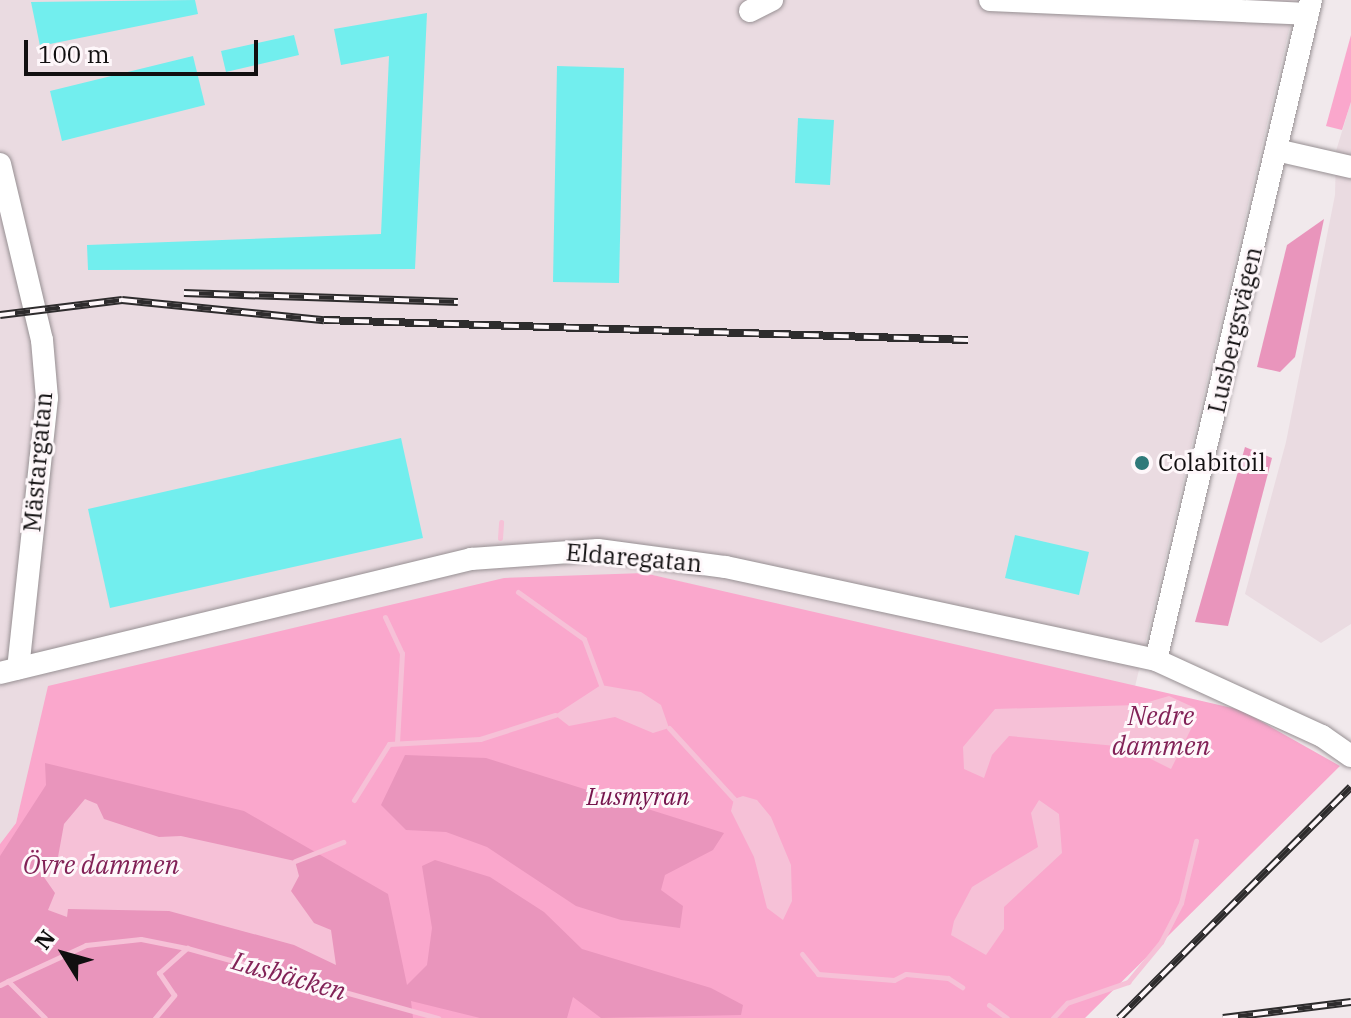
<!DOCTYPE html>
<html>
<head>
<meta charset="utf-8">
<style>
  body { margin:0 }
  #map { position:relative; width:1351px; height:1018px; overflow:hidden; background:#f1e9ec; font-family:"IBM Plex Serif",serif }
  div>[style] { position:absolute }
  [style*='--x'] { left:calc(var(--x)*1px); top:calc(var(--y)*1px); width:calc(var(--w)*1px); rotate:calc(var(--a)*1deg) }
  .built>* { inset:0; background:#eadbe1 }
  .green>* { inset:0; background:#faa7cc }
  .forest>* { inset:0; background:#e995bc }
  .water>* { inset:0; background:#f6c1d7 }
  .stream>* { height:5px; margin:-2.5px; padding:0 2.5px; transform-origin:2.5px; border-radius:2.5px; background:#f6c1d7 }
  .building>* { inset:0; background:#72eeee }
  .roads { filter:drop-shadow(0 0 2px #979093) drop-shadow(0 0 2px #979093) }
  .minor>* { height:22px; margin:-11px; padding:0 11px; transform-origin:11px; border-radius:11px; background:#fff }
  .rail>* { height:8px; margin-top:-4px; transform-origin:0; background:repeating-linear-gradient(90deg,#fef7fa 0 15px,#2e2c2d 0 30px); box-sizing:border-box; border-block:2px solid #2e2c2d }
  .dots>* { width:22px; height:22px; translate:-50% -50%; box-sizing:border-box; border:4px solid #fef7fa; border-radius:50% }
  span { translate:-50% -50%; white-space:nowrap; text-align:center; line-height:1.15; -webkit-text-stroke:6px #fef7fa; paint-order:stroke }
  .street-label { font-size:24px; color:#110f10 }
  .poi-label { font-size:24px; color:#110f10 }
  .left { translate:0 -50%; text-align:left }
  .park-label { font-size:24px; color:#75144c; font-style:italic }
  .water-label { font-size:26px; color:#822257; font-style:italic }
  .north { position:absolute; left:24px; top:914px; width:80px; height:80px; -webkit-text-stroke:6px #fef7fa; paint-order:stroke; rotate:307deg; font-size:22px; font-weight:700; line-height:32px; text-align:center; color:#110f10 }
  .north::after { content:''; display:block; margin:auto; width:28px; height:36px; background:#110f10; clip-path:polygon(50% 0,100% 100%,50% 72%,0 100%) }
  .scale { position:absolute; left:24px; top:40px; width:234px; height:36px; box-sizing:border-box; border:4px solid #110f10; border-top:0; padding-left:10px; font-size:24px; line-height:28px; white-space:nowrap; color:#110f10; -webkit-text-stroke:6px #fef7fa; paint-order:stroke }
</style>
</head>
<body>
<div id="map">
  <div class="built">
    <div style="clip-path:polygon(0 0,1296px 0,1134px 691px,644px 573px,46px 703px,16px 823px,0 844px)"></div>
    <div style="clip-path:polygon(1351px 102px,1351px 624px,1321px 643px,1245px 594px,1286px 442px,1335px 195px,1336px 151px)"></div>
  </div>
  <div class="green">
    <div style="clip-path:polygon(1351px 35px,1351px 102px,1342px 130px,1326px 126px)"></div>
    <div style="clip-path:polygon(644px 573px,1241px 710px,1340px 766px,1085px 1018px,0 1018px,0 844px,16px 823px,48px 686px,504px 578px)"></div>
  </div>
  <div class="forest">
    <div style="clip-path:polygon(1324px 219px,1295px 357px,1280px 372px,1257px 367px,1287px 245px)"></div>
    <div style="clip-path:polygon(1245px 447px,1272px 458px,1228px 626px,1195px 622px)"></div>
    <div style="clip-path:polygon(405px 755px,486px 758px,724px 833px,713px 850px,665px 875px,661px 890px,683px 906px,680px 928px,621px 920px,576px 906px,487px 847px,446px 832px,406px 830px,381px 805px)"></div>
    <div style="clip-path:polygon(45px 763px,244px 811px,388px 894px,407px 985px,427px 965px,432px 928px,422px 866px,435px 860px,490px 877px,544px 912px,582px 949px,711px 988px,743px 1005px,741px 1015px,601px 1018px,573px 997px,567px 1018px,480px 1018px,411px 1001px,413px 1018px,0 1018px,0 856px,46px 785px)"></div>
  </div>
  <div class="water">
    <div style="clip-path:polygon(601px 685px,641px 692px,661px 705px,669px 728px,653px 733px,615px 717px,569px 726px,555px 715px)"></div>
    <div style="clip-path:polygon(1169px 696px,1195px 708px,1195px 721px,1171px 769px,1127px 747px,1009px 736px,992px 755px,984px 778px,964px 769px,963px 747px,995px 709px,1138px 705px)"></div>
    <div style="clip-path:polygon(743px 796px,757px 800px,771px 817px,791px 865px,792px 901px,783px 920px,767px 908px,754px 857px,731px 811px,734px 799px)"></div>
    <div style="clip-path:polygon(85px 799px,97px 804px,104px 819px,159px 837px,181px 836px,295px 861px,299px 876px,291px 891px,314px 923px,331px 930px,336px 965px,294px 945px,169px 911px,68px 909px,67px 917px,48px 910px,55px 893px,39px 870px,58px 857px,64px 824px)"></div>
    <div style="clip-path:polygon(1039px 800px,1059px 814px,1062px 853px,1004px 907px,1004px 929px,986px 955px,951px 935px,954px 921px,972px 887px,1038px 847px,1031px 813px)"></div>
  </div>
  <div class="stream">
    <div style="--x:500;--y:538;--w:16;--a:-86"></div>
    <div style="--x:518;--y:592;--w:81;--a:35.5"></div>
    <div style="--x:584;--y:639;--w:49;--a:69.7"></div>
    <div style="--x:385;--y:617;--w:40;--a:65"></div>
    <div style="--x:402;--y:653;--w:89;--a:93.2"></div>
    <div style="--x:669;--y:728;--w:96;--a:47.5"></div>
    <div style="--x:354;--y:800;--w:66;--a:-58"></div>
    <div style="--x:389;--y:744;--w:91;--a:-3.1"></div>
    <div style="--x:480;--y:739;--w:79;--a:-17.7"></div>
    <div style="--x:295;--y:861;--w:52;--a:-21.6"></div>
    <div style="--x:802;--y:954;--w:26;--a:51"></div>
    <div style="--x:818;--y:974;--w:76;--a:4.5"></div>
    <div style="--x:894;--y:980;--w:13;--a:-27"></div>
    <div style="--x:906;--y:974;--w:42;--a:5.4"></div>
    <div style="--x:948;--y:978;--w:17;--a:33"></div>
    <div style="--x:8;--y:981;--w:86;--a:-24.8"></div>
    <div style="--x:86;--y:945;--w:55;--a:-6.2"></div>
    <div style="--x:141;--y:939;--w:46;--a:11.3"></div>
    <div style="--x:0;--y:985;--w:9;--a:-27"></div>
    <div style="--x:8;--y:981;--w:52;--a:45"></div>
    <div style="--x:989;--y:1005;--w:22;--a:36"></div>
    <div style="--x:155;--y:1018;--w:30;--a:-50"></div>
    <div style="--x:174;--y:995;--w:27;--a:-124"></div>
    <div style="--x:159;--y:973;--w:38;--a:-42"></div>
    <div style="--x:187;--y:948;--w:261;--a:15.6"></div>
    <div style="--x:1053;--y:1018;--w:21;--a:-47"></div>
    <div style="--x:1067;--y:1003;--w:65;--a:-19"></div>
    <div style="--x:1128;--y:982;--w:52;--a:-50.5"></div>
    <div style="--x:1161;--y:942;--w:44;--a:-62.9"></div>
    <div style="--x:1181;--y:903;--w:64;--a:-76.4"></div>
  </div>
  <div class="building">
    <div style="clip-path:polygon(195px 0,198px 14px,40px 46px,31px 2px)"></div>
    <div style="clip-path:polygon(427px 13px,415px 269px,88px 270px,87px 245px,381px 234px,389px 56px,341px 65px,334px 29px)"></div>
    <div style="clip-path:polygon(294px 35px,299px 55px,226px 72px,221px 51px)"></div>
    <div style="clip-path:polygon(193px 56px,205px 105px,62px 141px,50px 91px)"></div>
    <div style="clip-path:polygon(557px 66px,624px 68px,619px 283px,553px 282px)"></div>
    <div style="clip-path:polygon(798px 118px,834px 120px,830px 185px,795px 183px)"></div>
    <div style="clip-path:polygon(401px 438px,423px 538px,110px 608px,88px 509px)"></div>
    <div style="clip-path:polygon(1015px 535px,1089px 552px,1079px 595px,1005px 578px)"></div>
  </div>
  <div class="roads">
    <div class="minor">
      <div style="--x:990;--y:0;--w:318;--a:2.5"></div>
      <div style="--x:750;--y:11;--w:25;--a:-27"></div>
      <div style="--x:1276;--y:150;--w:77;--a:12.8"></div>
      <div style="--x:0;--y:164;--w:181;--a:76.6"></div>
      <div style="--x:42;--y:340;--w:58;--a:85.1"></div>
      <div style="--x:47;--y:398;--w:272;--a:96.1"></div>
      <div style="--x:1156;--y:660;--w:678;--a:-76.78"></div>
      <div style="--x:0;--y:673;--w:485;--a:-13.6"></div>
      <div style="--x:471;--y:559;--w:127;--a:-4.1"></div>
      <div style="--x:598;--y:550;--w:129;--a:7.6"></div>
      <div style="--x:726;--y:567;--w:440;--a:12.2"></div>
      <div style="--x:1156;--y:660;--w:183;--a:24.6"></div>
      <div style="--x:1322;--y:736;--w:35;--a:35"></div>
    </div>
  </div>
  <div class="rail">
    <div style="--x:184;--y:293;--w:274;--a:1.9"></div>
    <div style="--x:0;--y:315;--w:123;--a:-7"></div>
    <div style="--x:122;--y:300;--w:203;--a:5.7"></div>
    <div style="--x:324;--y:320;--w:644;--a:1.78"></div>
    <div style="--x:1119;--y:1018;--w:327;--a:-44.9"></div>
    <div style="--x:1223;--y:1018;--w:129;--a:-7.1"></div>
  </div>
  <div class="dots">
    <div style="left:1142px;top:463px;background:#2f7979"></div>
  </div>
  <div class="street-label">
    <span style="left:1235px;top:330px;rotate:-77deg">Lusbergsvägen</span>
    <span style="left:38px;top:462px;rotate:-85deg">Mästargatan</span>
    <span style="left:634px;top:558px;rotate:5deg">Eldaregatan</span>
  </div>
  <div class="poi-label">
    <span class="left" style="left:1158px;top:463px">Colabitoil</span>
  </div>
  <div class="park-label">
    <span style="left:638px;top:797px">Lusmyran</span>
  </div>
  <div class="water-label">
    <span style="left:1161px;top:731px">Nedre<br>dammen</span>
    <span style="left:101px;top:865px">Övre dammen</span>
    <span style="left:289px;top:976px;rotate:16deg">Lusbäcken</span>
  </div>
  <div class="north">N</div>
  <div class="scale">100 m</div>
</div>
</body>
</html>
